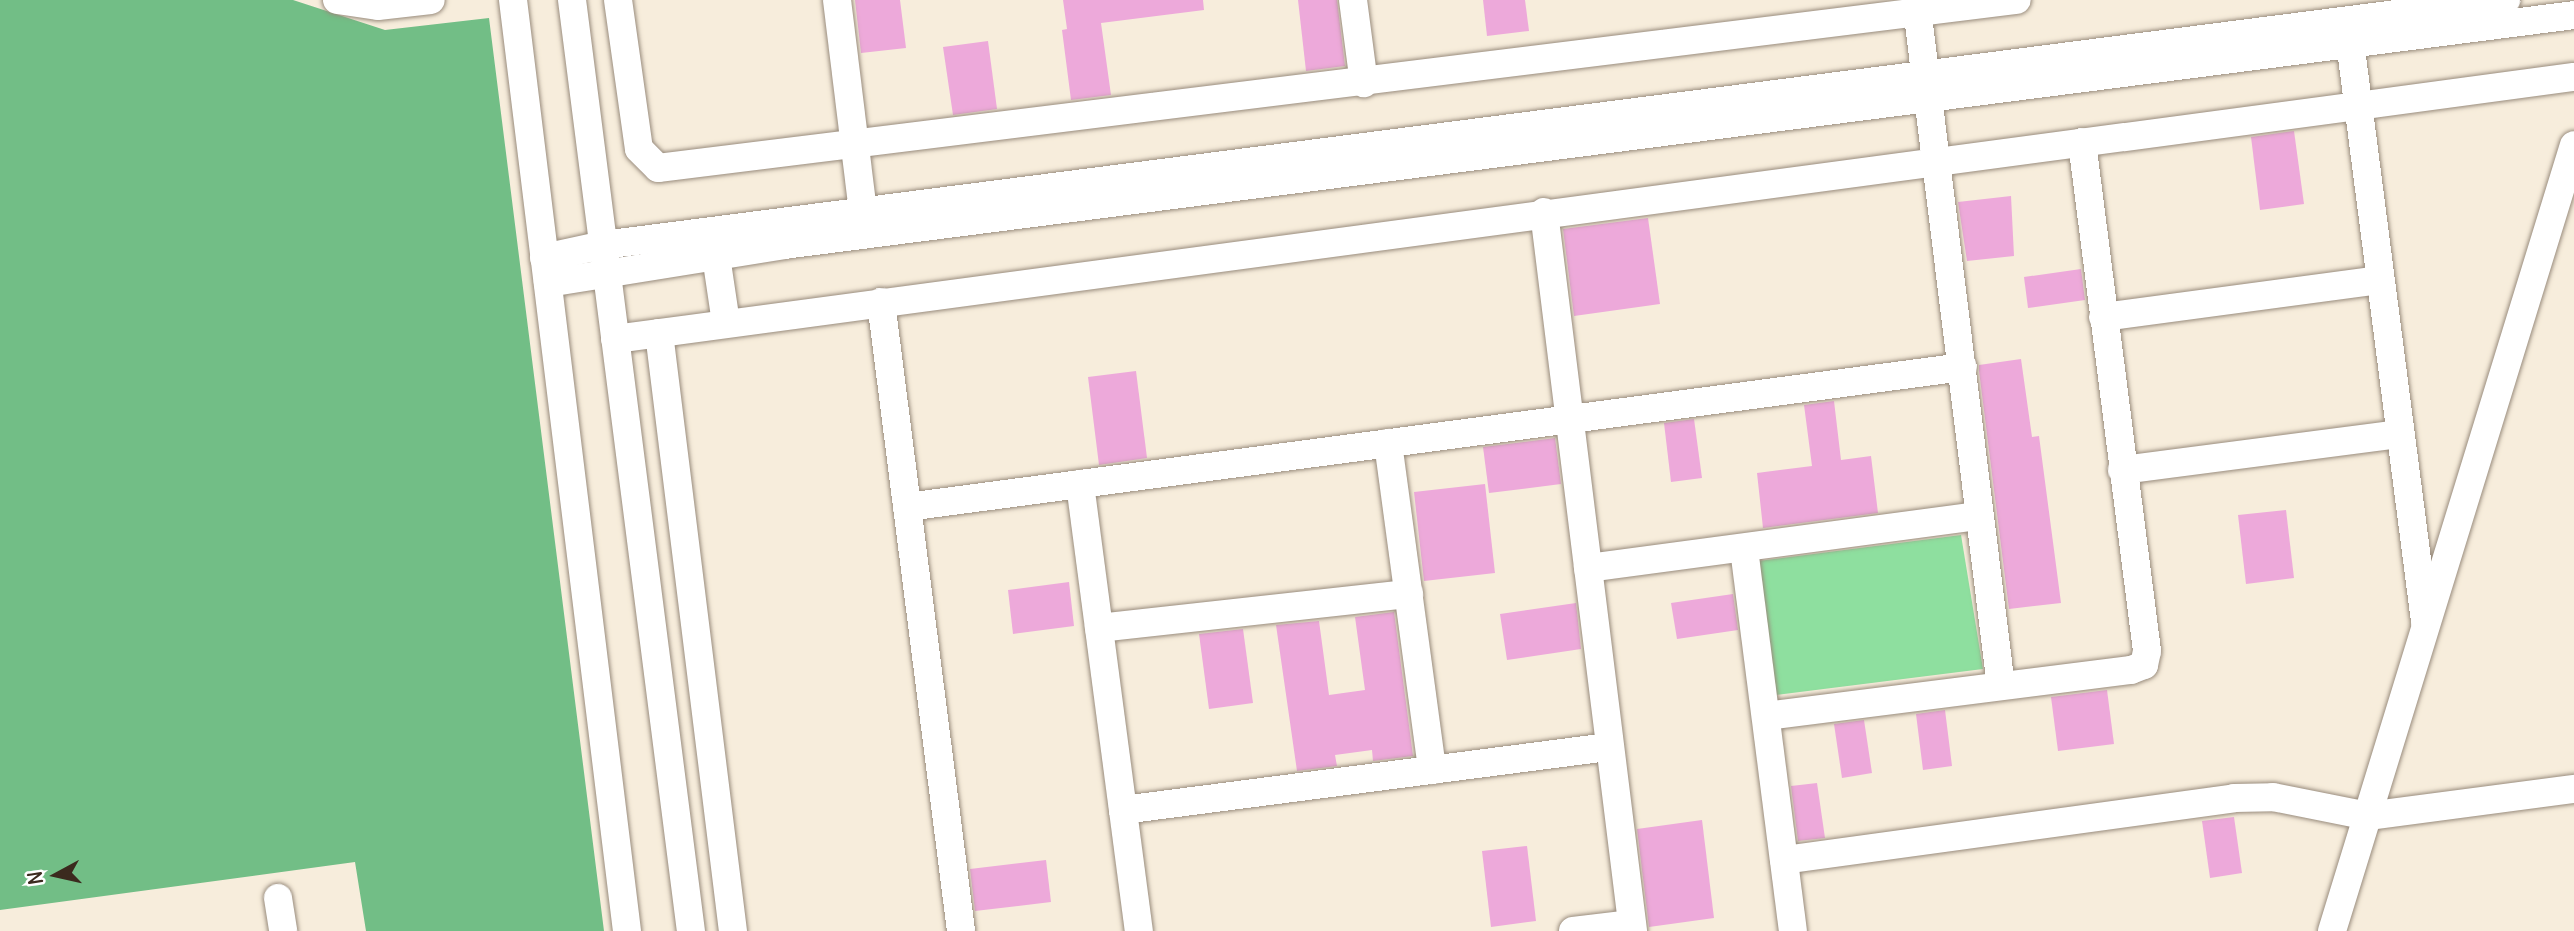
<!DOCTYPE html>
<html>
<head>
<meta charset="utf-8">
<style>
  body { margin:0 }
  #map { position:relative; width:2574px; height:931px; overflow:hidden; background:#f7eddc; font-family:Delius,sans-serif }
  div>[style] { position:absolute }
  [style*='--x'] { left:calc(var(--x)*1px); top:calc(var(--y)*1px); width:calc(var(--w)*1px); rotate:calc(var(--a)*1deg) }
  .green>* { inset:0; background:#8edf9f }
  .forest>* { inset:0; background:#72be86 }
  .building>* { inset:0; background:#eda9da }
  .roads { filter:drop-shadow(0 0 2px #998c7d) drop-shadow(0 0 2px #998c7d) }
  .minor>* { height:28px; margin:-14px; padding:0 14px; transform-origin:14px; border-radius:14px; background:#fff }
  span { translate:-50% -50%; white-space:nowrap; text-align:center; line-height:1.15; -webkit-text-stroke:5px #fff; paint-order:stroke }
  .north { position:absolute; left:21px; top:840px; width:70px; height:70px; -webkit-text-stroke:5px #fff; paint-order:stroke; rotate:262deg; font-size:19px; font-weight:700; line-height:28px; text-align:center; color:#3b2a1e }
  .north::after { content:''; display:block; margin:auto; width:24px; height:32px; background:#3b2a1e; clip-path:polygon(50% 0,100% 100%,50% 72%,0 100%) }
</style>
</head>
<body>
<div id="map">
  <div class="green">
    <div style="clip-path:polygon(1961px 535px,1983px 669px,1775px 695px,1758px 561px)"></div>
  </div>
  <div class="forest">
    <div style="clip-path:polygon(0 0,293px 0,385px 30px,489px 18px,604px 931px,366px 931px,355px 862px,0 910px)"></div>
  </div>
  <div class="building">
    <div style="clip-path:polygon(855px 0,900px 0,906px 48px,861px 53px)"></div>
    <div style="clip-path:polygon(1063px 0,1203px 0,1204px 10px,1101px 23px,1111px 95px,1071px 100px,1062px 30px,1067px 29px)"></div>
    <div style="clip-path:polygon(1298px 0,1337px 0,1345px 66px,1306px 71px)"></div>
    <div style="clip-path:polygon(1483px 0,1525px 0,1529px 31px,1487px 36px)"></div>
    <div style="clip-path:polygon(988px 41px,997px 109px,953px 115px,943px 47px)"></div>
    <div style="clip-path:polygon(2294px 131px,2304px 204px,2260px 210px,2251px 137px)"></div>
    <div style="clip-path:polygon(2011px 196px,2014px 256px,1967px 261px,1958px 202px)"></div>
    <div style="clip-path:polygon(1648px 218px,1660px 304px,1574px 316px,1563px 229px)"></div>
    <div style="clip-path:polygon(2081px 269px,2085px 300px,2028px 308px,2024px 277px)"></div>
    <div style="clip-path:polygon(2021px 359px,2032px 437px,2039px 436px,2061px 603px,2009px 609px,1979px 371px,1979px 365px)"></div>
    <div style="clip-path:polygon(1136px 371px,1147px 458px,1099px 465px,1088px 377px)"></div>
    <div style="clip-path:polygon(1834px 401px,1841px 460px,1871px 456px,1878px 513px,1763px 528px,1757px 473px,1812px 466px,1804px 405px)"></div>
    <div style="clip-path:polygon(1694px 419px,1702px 478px,1671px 482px,1664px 423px)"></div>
    <div style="clip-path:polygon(1555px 438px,1561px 484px,1489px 493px,1483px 447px)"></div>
    <div style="clip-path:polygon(1485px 484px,1495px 573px,1424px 581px,1414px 492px)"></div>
    <div style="clip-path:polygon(2286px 510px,2294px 578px,2246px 584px,2238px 515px)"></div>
    <div style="clip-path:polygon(1069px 582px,1074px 626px,1013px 634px,1008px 590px)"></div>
    <div style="clip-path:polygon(1733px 594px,1738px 630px,1677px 639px,1671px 603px)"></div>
    <div style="clip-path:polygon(1576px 603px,1581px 649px,1507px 660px,1500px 614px)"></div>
    <div style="clip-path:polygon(1394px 612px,1413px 756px,1373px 761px,1372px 750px,1335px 755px,1337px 766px,1297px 771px,1276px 625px,1319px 621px,1329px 695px,1365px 690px,1355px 617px)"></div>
    <div style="clip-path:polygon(1243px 629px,1253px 703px,1209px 709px,1199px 634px)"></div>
    <div style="clip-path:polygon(2107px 690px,2114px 744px,2058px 751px,2051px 697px)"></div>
    <div style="clip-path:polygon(1945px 710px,1952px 766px,1923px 770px,1916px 714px)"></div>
    <div style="clip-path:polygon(1864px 720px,1872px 773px,1842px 778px,1834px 724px)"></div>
    <div style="clip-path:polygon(1817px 783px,1825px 838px,1798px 841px,1791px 786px)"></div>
    <div style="clip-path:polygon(2234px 817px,2242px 873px,2210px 878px,2202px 821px)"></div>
    <div style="clip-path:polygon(1702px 820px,1714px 918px,1649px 927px,1637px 829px)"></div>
    <div style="clip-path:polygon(1527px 846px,1536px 921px,1491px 927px,1482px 851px)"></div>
    <div style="clip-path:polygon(1046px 860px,1051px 902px,975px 911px,970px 869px)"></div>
  </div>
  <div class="roads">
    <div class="minor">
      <div style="--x:337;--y:0;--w:41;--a:8.3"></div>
      <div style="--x:378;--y:6;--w:53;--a:-6.5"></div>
      <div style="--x:513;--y:0;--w:938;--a:83.02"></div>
      <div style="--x:572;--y:0;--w:939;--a:82.72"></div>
      <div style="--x:618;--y:0;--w:150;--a:82"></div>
      <div style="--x:639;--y:149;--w:27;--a:45"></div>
      <div style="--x:658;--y:168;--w:1369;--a:-7.05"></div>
      <div style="--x:837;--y:0;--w:231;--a:83"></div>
      <div style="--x:1353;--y:0;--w:84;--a:82.5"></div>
      <div style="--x:1916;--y:0;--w:691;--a:82.94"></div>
      <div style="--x:2348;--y:26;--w:600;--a:82.63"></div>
      <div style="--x:1544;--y:212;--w:724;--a:82.94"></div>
      <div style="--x:716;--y:256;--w:68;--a:81.5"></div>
      <div style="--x:544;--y:258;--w:60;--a:-12.4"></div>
      <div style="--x:603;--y:245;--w:1919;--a:-7.34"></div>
      <div style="--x:548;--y:283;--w:239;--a:-9.1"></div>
      <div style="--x:784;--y:245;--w:1805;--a:-7.32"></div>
      <div style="--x:881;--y:302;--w:634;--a:82.75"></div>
      <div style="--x:2103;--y:317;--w:280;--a:-7.6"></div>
      <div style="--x:659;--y:333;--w:603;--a:82.95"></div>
      <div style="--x:615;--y:339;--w:1976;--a:-7.62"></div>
      <div style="--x:1388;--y:443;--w:330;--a:82.3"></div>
      <div style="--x:2122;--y:470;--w:280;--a:-7.4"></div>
      <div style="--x:1080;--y:484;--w:451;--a:82.5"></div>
      <div style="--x:907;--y:507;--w:1065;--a:-7.55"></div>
      <div style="--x:1744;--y:549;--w:385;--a:82.7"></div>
      <div style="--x:1588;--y:568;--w:395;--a:-7.6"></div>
      <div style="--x:1099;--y:628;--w:312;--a:-6.3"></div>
      <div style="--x:1766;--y:716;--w:368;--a:-7.2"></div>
      <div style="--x:2131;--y:670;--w:14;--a:-21"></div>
      <div style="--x:2144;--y:665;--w:14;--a:-78"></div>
      <div style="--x:2147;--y:651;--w:513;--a:-97.28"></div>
      <div style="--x:1123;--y:810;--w:490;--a:-7.4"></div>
      <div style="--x:1784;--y:860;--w:454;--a:-7.8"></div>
      <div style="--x:2234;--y:798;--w:39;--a:-1"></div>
      <div style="--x:2273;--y:797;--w:97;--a:11.3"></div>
      <div style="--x:2368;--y:816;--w:208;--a:-7.5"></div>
      <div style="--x:278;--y:898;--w:33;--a:81"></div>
      <div style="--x:1573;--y:931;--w:59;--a:-6.8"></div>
      <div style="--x:2332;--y:931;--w:822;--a:-72.89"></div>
    </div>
  </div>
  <div class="north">N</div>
</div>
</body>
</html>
